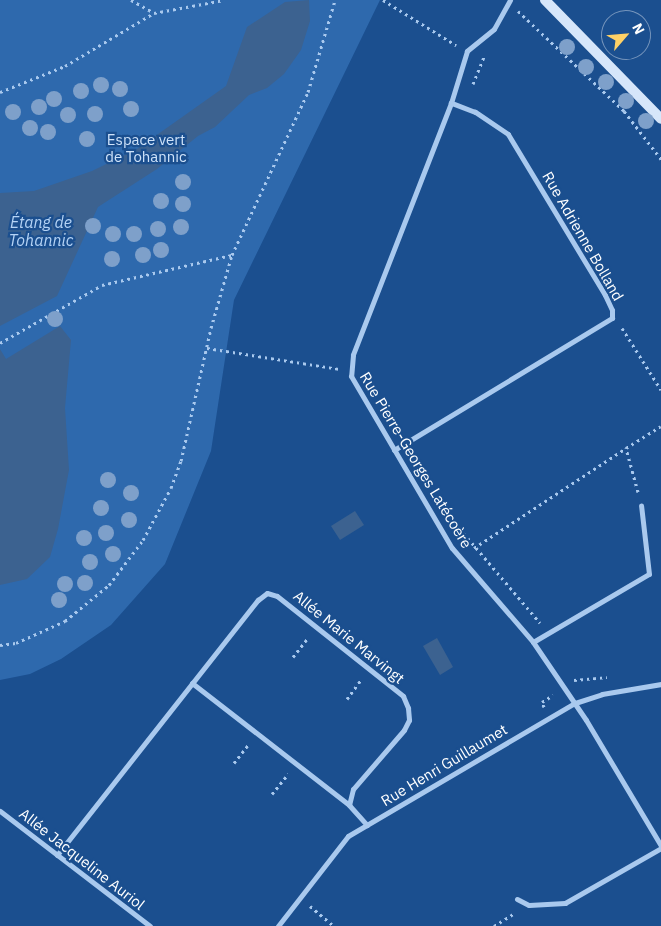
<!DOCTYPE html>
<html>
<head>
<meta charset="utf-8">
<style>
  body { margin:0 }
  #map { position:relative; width:661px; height:926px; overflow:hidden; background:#1b4f8f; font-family:"IBM Plex Sans",sans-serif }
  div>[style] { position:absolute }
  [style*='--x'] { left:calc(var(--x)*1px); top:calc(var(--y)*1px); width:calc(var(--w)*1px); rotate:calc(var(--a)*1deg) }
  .green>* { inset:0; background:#2e69ad }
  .water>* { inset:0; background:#3c6290 }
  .path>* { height:3px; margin-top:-1.5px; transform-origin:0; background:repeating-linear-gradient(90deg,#a9c9ee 0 2.5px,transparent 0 6.5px) }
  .minor>* { height:5px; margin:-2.5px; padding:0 2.5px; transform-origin:2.5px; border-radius:2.5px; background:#a9c9ee }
  .secondary>* { height:10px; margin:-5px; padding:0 5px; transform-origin:5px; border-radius:5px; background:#d6e6fa }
  .trees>* { width:16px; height:16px; margin:-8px; border-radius:50%; background:#7ea0ca }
  span { translate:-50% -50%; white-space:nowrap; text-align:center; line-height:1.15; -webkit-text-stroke:4.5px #1b4f8f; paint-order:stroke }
  .park-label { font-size:15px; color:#cfe3fa }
  .street-label { font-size:15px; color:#fff }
  .water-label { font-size:16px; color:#b5d3f5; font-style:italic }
  .north { position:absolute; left:601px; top:10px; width:50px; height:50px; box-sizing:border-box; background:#1b4f8f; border:1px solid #7695bc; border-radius:50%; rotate:63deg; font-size:14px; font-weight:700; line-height:20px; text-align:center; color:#fff }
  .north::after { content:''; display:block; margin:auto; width:18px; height:22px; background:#ffd166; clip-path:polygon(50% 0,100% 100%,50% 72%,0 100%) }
</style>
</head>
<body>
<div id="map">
  <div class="green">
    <div style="clip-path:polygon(0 0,380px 0,234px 300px,211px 451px,165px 564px,111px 625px,61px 659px,30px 674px,0 680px)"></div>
  </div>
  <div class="water">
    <div style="clip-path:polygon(309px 0,310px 21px,301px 50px,284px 74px,267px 88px,249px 95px,215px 127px,198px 136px,157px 169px,98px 207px,57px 296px,0 326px,0 193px,34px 191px,92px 171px,137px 149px,226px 86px,247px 27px,285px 2px)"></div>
    <div style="clip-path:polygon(60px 326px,71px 340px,65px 408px,69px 470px,58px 529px,50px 557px,27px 579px,0 585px,0 349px,6px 359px)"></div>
    <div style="clip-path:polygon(355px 511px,364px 525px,340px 540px,331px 526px)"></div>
    <div style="clip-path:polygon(437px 638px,453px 667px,440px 675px,423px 646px)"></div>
  </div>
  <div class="path">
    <div style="--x:131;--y:0;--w:26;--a:29"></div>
    <div style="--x:383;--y:0;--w:86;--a:31.7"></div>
    <div style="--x:518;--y:11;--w:146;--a:43.3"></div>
    <div style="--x:624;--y:111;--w:61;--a:52.4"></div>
    <div style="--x:473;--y:84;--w:31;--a:-68"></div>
    <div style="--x:0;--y:92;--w:70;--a:-21.8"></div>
    <div style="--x:65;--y:66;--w:104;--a:-30.8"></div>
    <div style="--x:154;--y:13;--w:71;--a:-10.5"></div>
    <div style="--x:622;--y:328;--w:73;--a:57.8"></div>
    <div style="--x:0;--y:343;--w:117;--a:-29.6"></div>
    <div style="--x:102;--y:285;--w:133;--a:-13"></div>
    <div style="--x:207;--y:348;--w:135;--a:9"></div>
    <div style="--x:638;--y:492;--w:46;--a:-105.3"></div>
    <div style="--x:626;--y:448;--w:41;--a:-32.2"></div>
    <div style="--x:455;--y:523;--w:131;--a:49.6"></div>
    <div style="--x:474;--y:548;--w:182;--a:-33.3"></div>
    <div style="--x:0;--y:645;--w:16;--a:-7"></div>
    <div style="--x:16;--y:643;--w:54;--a:-24.2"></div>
    <div style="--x:65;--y:621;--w:57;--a:-39.3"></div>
    <div style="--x:109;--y:585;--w:56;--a:-52.9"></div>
    <div style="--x:143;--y:540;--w:59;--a:-61.7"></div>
    <div style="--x:171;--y:488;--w:29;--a:-70"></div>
    <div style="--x:181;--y:461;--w:136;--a:-77.3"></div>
    <div style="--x:211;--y:328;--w:76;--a:-74"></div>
    <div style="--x:232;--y:255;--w:180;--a:-65"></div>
    <div style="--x:308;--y:92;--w:96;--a:-73.6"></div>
    <div style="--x:293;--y:657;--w:24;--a:-52"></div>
    <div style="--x:574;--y:680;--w:33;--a:-5"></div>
    <div style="--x:347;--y:699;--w:24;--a:-54"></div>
    <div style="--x:544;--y:707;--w:5;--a:-112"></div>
    <div style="--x:542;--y:702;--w:13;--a:-32"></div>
    <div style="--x:234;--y:763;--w:24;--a:-52"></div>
    <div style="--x:272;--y:794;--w:26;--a:-51"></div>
    <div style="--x:310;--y:906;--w:31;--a:40"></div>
    <div style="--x:494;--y:926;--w:25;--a:-32"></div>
  </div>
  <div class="minor">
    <div style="--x:510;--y:0;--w:33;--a:119"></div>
    <div style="--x:494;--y:29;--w:35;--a:141"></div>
    <div style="--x:467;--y:51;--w:54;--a:107.1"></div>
    <div style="--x:451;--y:103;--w:270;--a:111.3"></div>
    <div style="--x:353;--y:355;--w:21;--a:95"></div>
    <div style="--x:351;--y:376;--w:199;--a:59.6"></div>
    <div style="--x:452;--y:548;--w:124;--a:49.2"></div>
    <div style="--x:533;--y:642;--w:94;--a:55.8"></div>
    <div style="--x:586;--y:720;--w:147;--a:59.2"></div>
    <div style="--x:394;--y:450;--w:255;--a:-31.2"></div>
    <div style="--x:612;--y:318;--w:8;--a:-90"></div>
    <div style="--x:612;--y:310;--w:17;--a:-115"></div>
    <div style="--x:605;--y:295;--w:188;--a:-121.1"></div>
    <div style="--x:508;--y:134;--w:40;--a:-146"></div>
    <div style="--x:475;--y:112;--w:26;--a:-159"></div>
    <div style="--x:533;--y:642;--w:134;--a:-30.4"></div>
    <div style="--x:649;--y:574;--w:69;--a:-96.6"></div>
    <div style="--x:192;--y:683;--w:199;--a:37.8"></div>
    <div style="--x:349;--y:805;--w:27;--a:48"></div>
    <div style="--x:0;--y:811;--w:189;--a:37.5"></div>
    <div style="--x:57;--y:855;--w:325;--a:-51.8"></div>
    <div style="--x:258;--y:600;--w:11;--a:-38"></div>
    <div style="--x:267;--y:593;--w:10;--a:17"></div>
    <div style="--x:277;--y:596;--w:161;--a:38.4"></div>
    <div style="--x:403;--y:696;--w:13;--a:67"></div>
    <div style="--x:408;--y:708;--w:12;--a:85"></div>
    <div style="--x:409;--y:720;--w:11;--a:117"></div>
    <div style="--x:404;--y:730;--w:78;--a:130.8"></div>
    <div style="--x:353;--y:789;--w:16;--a:104"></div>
    <div style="--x:517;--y:899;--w:13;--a:27"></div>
    <div style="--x:529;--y:905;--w:36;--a:-3"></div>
    <div style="--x:565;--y:903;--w:111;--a:-29.8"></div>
    <div style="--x:278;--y:926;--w:114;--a:-52.1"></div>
    <div style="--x:348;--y:836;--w:263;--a:-30.4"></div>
    <div style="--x:575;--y:703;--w:28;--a:-18"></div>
    <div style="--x:602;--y:694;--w:60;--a:-9.6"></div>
  </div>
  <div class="secondary">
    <div style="--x:545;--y:0;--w:166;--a:45.7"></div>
  </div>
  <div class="trees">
    <div style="left:567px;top:47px"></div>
    <div style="left:586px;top:67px"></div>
    <div style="left:606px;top:82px"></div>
    <div style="left:101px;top:85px"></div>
    <div style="left:120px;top:89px"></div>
    <div style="left:81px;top:91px"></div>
    <div style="left:54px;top:99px"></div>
    <div style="left:626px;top:101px"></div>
    <div style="left:39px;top:107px"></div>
    <div style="left:131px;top:109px"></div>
    <div style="left:13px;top:112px"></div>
    <div style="left:95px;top:114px"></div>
    <div style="left:68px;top:115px"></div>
    <div style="left:646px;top:121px"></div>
    <div style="left:30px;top:128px"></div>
    <div style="left:48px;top:132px"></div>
    <div style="left:87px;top:139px"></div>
    <div style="left:183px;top:182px"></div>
    <div style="left:161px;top:201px"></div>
    <div style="left:183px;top:204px"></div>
    <div style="left:93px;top:226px"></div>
    <div style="left:181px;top:227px"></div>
    <div style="left:158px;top:229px"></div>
    <div style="left:113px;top:234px"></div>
    <div style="left:134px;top:234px"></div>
    <div style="left:161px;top:250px"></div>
    <div style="left:143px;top:255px"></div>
    <div style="left:112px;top:259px"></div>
    <div style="left:55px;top:319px"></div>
    <div style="left:108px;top:480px"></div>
    <div style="left:131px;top:493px"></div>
    <div style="left:101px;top:508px"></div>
    <div style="left:129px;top:520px"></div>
    <div style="left:106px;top:533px"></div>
    <div style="left:84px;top:538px"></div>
    <div style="left:113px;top:554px"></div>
    <div style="left:90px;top:562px"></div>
    <div style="left:85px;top:583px"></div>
    <div style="left:65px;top:584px"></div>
    <div style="left:59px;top:600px"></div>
  </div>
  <div class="park-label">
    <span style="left:146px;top:148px">Espace vert<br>de Tohannic</span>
  </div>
  <div class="street-label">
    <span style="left:583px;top:236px;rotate:60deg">Rue Adrienne Bolland</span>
    <span style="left:416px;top:460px;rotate:59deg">Rue Pierre-Georges Latécoère</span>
    <span style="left:349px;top:637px;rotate:39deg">Allée Marie Marvingt</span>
    <span style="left:444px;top:765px;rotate:-31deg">Rue Henri Guillaumet</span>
    <span style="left:82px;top:859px;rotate:38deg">Allée Jacqueline Auriol</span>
  </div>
  <div class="water-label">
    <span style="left:41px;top:231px">Étang de<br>Tohannic</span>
  </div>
  <div class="north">N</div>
</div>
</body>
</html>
